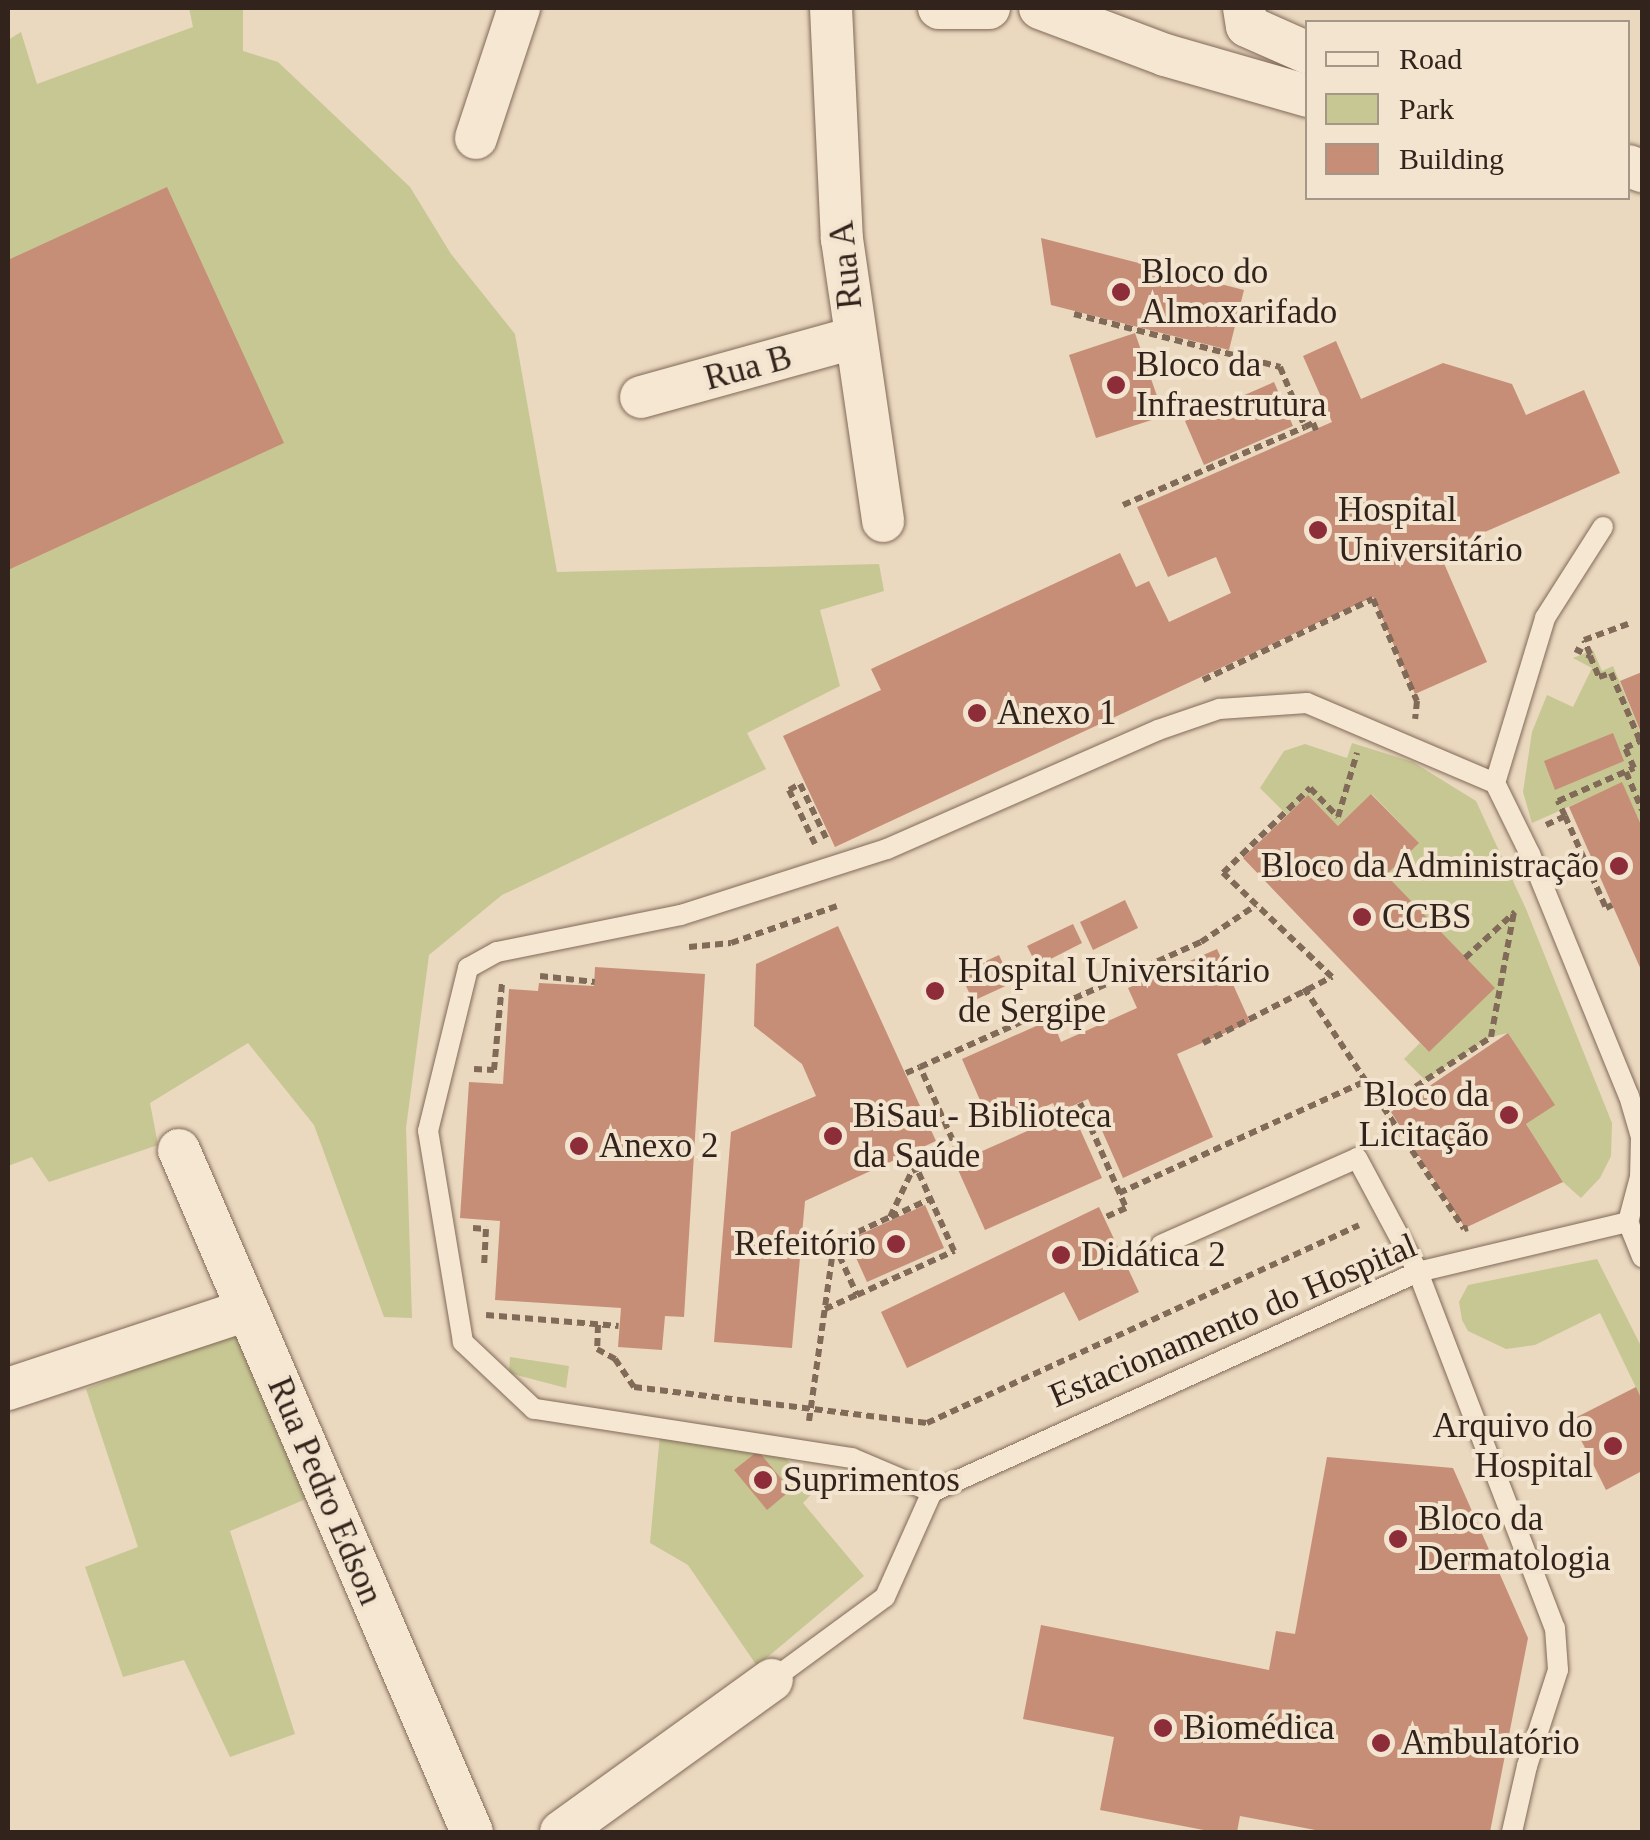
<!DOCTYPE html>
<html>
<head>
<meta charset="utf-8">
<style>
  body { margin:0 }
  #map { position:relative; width:1650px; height:1840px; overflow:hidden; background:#ead8bf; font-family:Georgia,serif }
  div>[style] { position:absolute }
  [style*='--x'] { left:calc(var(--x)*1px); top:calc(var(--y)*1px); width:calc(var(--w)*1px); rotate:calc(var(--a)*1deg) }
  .green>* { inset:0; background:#c7c794 }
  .building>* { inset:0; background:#c68e77 }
  .path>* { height:6px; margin-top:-3px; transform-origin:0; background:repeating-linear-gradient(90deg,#826a59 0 8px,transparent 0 13px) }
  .roads { filter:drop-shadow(0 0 2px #826a59) drop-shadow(0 0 2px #826a59) }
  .service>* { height:20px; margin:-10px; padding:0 10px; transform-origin:10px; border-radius:10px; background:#f6e7d2 }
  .minor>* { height:42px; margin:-21px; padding:0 21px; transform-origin:21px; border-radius:21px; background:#f6e7d2 }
  .dots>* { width:28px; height:28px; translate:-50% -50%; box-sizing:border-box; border:5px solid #f2e4ce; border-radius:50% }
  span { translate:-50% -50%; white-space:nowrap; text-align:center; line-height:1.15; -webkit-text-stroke:8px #f2e4ce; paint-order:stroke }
  .street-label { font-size:35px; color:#32241c }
  .poi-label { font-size:35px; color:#32241c }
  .left { translate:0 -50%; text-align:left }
  .right { translate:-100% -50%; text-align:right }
  .frame { position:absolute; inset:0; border:10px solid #32241c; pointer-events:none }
  .legend { position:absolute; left:1305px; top:20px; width:325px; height:180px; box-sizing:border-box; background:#f2e4ce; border:2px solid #a59787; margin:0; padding:12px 18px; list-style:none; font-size:30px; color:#32241c }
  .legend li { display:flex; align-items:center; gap:20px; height:50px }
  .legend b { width:50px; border:2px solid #a59787 }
</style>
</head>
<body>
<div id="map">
  <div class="green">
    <div style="clip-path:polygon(189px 8px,243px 8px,243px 51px,278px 62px,410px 187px,451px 254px,515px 334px,557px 572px,879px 564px,884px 591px,820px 610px,840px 686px,747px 733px,766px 769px,502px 895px,429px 955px,406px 1128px,412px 1318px,384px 1317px,314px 1125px,248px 1043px,150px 1103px,158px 1145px,49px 1182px,32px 1157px,8px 1166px,8px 40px,21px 32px,37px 84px,193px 27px)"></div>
    <div style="clip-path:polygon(1593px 650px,1602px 671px,1613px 666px,1642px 736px,1642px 827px,1622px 783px,1532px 823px,1523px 792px,1532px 732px,1547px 695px,1573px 707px,1592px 668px,1573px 658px)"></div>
    <div style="clip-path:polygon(1352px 743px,1413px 762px,1476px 801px,1526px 909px,1612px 1123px,1611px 1156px,1600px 1178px,1581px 1198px,1563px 1182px,1526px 1124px,1554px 1105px,1508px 1033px,1491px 1037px,1425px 1080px,1404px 1059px,1420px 1043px,1429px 1052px,1386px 875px,1418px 842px,1372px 794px,1338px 826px,1308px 795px,1287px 815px,1260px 788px,1284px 751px,1305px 744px,1347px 758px)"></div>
    <div style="clip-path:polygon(1597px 1259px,1642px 1348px,1642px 1400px,1600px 1313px,1535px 1345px,1506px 1349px,1468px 1331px,1462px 1320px,1459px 1302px,1468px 1285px)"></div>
    <div style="clip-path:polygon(237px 1329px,306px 1499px,230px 1531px,295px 1734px,230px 1757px,184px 1660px,123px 1677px,85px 1567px,138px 1547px,86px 1389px)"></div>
    <div style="clip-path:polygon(510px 1357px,569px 1366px,566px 1388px,509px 1373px)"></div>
    <div style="clip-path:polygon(660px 1434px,779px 1453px,818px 1487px,803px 1503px,864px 1576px,757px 1666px,688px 1565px,650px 1543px)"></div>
  </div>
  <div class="building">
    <div style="clip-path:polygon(167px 187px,284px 443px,8px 570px,8px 260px)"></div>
    <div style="clip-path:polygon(1041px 238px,1244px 290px,1229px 350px,1051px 305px)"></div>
    <div style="clip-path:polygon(1135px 333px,1164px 416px,1096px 438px,1069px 355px)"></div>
    <div style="clip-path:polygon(1336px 341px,1361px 399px,1443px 363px,1512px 384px,1526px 415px,1584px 390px,1620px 473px,1439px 552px,1487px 662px,1415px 694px,1373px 597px,835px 847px,783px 736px,881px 690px,871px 669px,1120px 553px,1136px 587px,1149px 581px,1169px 622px,1231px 593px,1216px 557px,1168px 577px,1137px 507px,1332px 422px,1303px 356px)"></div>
    <div style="clip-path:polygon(1274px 382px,1293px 426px,1204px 465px,1185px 421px)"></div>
    <div style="clip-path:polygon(1642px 672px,1642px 735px,1620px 681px)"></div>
    <div style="clip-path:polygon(1613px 733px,1624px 761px,1555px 790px,1544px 761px)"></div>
    <div style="clip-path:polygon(1622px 782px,1642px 827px,1642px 972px,1569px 807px)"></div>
    <div style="clip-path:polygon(1371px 794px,1419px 843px,1386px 875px,1495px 988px,1429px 1052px,1243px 858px,1308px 795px,1338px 826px)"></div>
    <div style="clip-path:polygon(1125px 900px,1138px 928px,1093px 950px,1080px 922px)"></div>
    <div style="clip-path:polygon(1073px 924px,1082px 943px,1037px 966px,1027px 946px)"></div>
    <div style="clip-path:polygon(838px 926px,936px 1141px,805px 1201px,792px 1348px,714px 1342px,731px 1132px,816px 1096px,802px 1064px,754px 1026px,756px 964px)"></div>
    <div style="clip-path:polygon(1217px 949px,1250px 1022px,1177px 1054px,1213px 1137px,1123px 1178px,1088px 1099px,1070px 1107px,1102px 1178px,985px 1230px,955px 1163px,1059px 1117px,1053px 1103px,993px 1130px,962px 1059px,1052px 1019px,1061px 1042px,1137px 1008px,1128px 988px)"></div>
    <div style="clip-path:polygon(999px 955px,1012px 983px,973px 1001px,960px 973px)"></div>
    <div style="clip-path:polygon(595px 967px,705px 974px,684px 1317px,665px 1316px,662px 1350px,618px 1347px,621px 1308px,495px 1300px,500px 1221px,460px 1218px,469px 1082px,503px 1084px,509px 989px,538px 991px,539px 983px,594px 986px)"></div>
    <div style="clip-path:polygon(1508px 1033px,1555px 1105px,1526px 1124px,1563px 1182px,1465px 1228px,1391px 1112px)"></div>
    <div style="clip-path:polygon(925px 1205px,944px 1248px,867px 1282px,848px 1240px)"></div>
    <div style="clip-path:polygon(1099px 1207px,1139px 1292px,1079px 1321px,1064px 1292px,907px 1368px,881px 1312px)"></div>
    <div style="clip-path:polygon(1636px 1387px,1642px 1400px,1642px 1471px,1606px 1490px,1571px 1420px)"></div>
    <div style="clip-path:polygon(758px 1451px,791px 1490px,767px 1510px,734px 1470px)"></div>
    <div style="clip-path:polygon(1327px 1457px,1453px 1468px,1528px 1638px,1490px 1832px,1326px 1832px,1240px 1816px,1237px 1832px,1214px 1832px,1100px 1810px,1114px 1737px,1023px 1719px,1041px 1625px,1269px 1670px,1276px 1631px,1295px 1634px)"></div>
  </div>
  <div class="path">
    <div style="--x:1074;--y:314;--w:213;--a:14.4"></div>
    <div style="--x:1280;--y:367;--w:65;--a:67.4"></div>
    <div style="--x:1305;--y:427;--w:9;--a:-27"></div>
    <div style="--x:1313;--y:423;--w:8;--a:67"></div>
    <div style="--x:1123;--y:505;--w:198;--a:-23.2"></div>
    <div style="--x:1575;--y:649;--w:17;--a:25"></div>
    <div style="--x:1590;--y:656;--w:23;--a:67"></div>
    <div style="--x:1599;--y:677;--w:13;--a:-18"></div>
    <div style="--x:1611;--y:673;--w:74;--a:66.9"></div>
    <div style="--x:1590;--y:654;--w:15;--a:-113"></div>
    <div style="--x:1584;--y:640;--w:47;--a:-20"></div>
    <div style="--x:1203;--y:680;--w:188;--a:-25.5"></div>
    <div style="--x:1373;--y:599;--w:111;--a:66.7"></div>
    <div style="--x:1417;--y:701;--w:18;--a:96"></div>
    <div style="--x:1626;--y:772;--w:41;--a:67.2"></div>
    <div style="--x:1565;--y:816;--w:17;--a:-115"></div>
    <div style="--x:1558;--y:801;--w:83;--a:-23.5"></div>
    <div style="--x:1634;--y:768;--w:22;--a:-114"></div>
    <div style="--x:1625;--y:748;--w:19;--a:-25"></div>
    <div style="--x:1546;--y:825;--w:21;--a:-25"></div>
    <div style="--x:1565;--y:816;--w:101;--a:66"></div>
    <div style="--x:1606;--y:908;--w:7;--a:-27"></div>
    <div style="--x:815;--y:844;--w:60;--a:-115.7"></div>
    <div style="--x:789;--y:790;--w:13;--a:-29"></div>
    <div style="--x:800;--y:784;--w:60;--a:64.3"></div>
    <div style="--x:689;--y:947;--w:42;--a:-5.4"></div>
    <div style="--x:731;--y:943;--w:112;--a:-19.2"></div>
    <div style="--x:1465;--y:958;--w:68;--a:-42.6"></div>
    <div style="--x:540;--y:976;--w:55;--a:6.2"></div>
    <div style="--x:1304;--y:988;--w:289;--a:56.4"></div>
    <div style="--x:1464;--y:1229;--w:4;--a:-14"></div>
    <div style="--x:1203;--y:1043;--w:145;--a:-27.1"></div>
    <div style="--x:1332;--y:977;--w:151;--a:-136.3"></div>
    <div style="--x:1223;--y:873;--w:122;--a:-44.3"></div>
    <div style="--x:1310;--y:788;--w:40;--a:46"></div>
    <div style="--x:1338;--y:817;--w:67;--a:-73.5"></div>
    <div style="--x:474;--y:1069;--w:20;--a:3"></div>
    <div style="--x:494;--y:1070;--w:87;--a:-84.7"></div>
    <div style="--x:906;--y:1073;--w:15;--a:-23"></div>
    <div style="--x:1080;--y:1103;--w:115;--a:66.3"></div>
    <div style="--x:1126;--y:1208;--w:24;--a:156"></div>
    <div style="--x:1383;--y:1108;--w:129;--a:-33.3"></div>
    <div style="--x:1491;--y:1037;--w:127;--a:-79.6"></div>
    <div style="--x:1119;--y:1193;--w:271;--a:-24.4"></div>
    <div style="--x:891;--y:1217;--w:43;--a:-24.8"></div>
    <div style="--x:473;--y:1228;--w:13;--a:4"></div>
    <div style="--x:486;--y:1229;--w:39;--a:93"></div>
    <div style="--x:834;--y:1244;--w:56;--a:65.7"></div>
    <div style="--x:857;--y:1295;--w:107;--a:-24.4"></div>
    <div style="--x:954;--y:1251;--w:90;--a:-114.3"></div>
    <div style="--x:825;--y:1309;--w:35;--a:-24"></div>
    <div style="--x:486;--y:1315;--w:133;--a:4.7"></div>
    <div style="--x:598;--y:1325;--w:24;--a:92"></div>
    <div style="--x:597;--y:1349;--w:21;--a:29"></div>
    <div style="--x:615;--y:1359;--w:34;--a:56"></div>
    <div style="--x:634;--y:1387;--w:295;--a:7"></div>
    <div style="--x:927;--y:1423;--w:475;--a:-24.6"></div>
    <div style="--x:809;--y:1421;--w:180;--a:-82"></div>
    <div style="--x:834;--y:1243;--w:62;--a:-24.9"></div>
    <div style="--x:890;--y:1217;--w:51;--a:-64.4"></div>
    <div style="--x:912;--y:1171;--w:50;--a:-22.4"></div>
    <div style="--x:958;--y:1152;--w:93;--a:-114.1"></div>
    <div style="--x:920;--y:1067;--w:308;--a:-24"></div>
    <div style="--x:1201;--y:942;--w:66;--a:-33.9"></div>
  </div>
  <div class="roads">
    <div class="service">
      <div style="--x:1495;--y:783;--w:172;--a:-73.1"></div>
      <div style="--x:1545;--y:618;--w:108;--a:-57.5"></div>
      <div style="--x:1161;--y:1245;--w:214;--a:-23.9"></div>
      <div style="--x:1357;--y:1158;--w:129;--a:61.8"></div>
      <div style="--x:1418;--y:1272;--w:381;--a:69"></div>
      <div style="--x:1555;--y:1628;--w:42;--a:85.9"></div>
      <div style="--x:1558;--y:1670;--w:101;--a:107.9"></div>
      <div style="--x:1527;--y:1766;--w:68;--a:102.8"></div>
      <div style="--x:932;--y:1492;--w:87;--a:-157"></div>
      <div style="--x:852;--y:1458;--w:322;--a:-171.2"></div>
      <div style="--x:534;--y:1409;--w:98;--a:-136.7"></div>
      <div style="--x:463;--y:1342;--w:214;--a:-99.4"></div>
      <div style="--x:428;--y:1131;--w:168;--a:-76.2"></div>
      <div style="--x:468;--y:968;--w:33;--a:-29"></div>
      <div style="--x:497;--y:952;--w:188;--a:-11.4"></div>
      <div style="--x:681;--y:915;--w:216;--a:-17.8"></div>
      <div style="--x:887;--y:849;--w:296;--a:-23.7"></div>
      <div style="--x:1158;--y:730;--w:65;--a:-19"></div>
      <div style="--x:1219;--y:709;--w:88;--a:-3.9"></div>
      <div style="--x:1307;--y:703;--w:204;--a:23.1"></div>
      <div style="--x:1495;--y:783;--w:79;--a:63.8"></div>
      <div style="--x:1530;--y:854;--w:261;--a:67.8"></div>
      <div style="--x:1629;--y:1096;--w:43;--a:73.7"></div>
      <div style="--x:1641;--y:1137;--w:40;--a:91.4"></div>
      <div style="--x:1640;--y:1177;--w:47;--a:104.9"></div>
      <div style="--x:1628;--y:1222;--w:38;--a:68"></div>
      <div style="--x:932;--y:1492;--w:533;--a:-24.36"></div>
      <div style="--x:1418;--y:1272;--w:216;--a:-13.4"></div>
      <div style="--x:772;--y:1680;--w:140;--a:-36.3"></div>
      <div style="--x:885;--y:1597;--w:115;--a:-65.9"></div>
    </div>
    <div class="minor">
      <div style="--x:831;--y:8;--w:231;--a:87.3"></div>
      <div style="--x:842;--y:239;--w:285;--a:81.7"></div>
      <div style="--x:939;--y:8;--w:50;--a:0"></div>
      <div style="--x:1040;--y:8;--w:134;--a:20.6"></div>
      <div style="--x:1165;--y:55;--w:149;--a:16"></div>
      <div style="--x:1244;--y:8;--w:18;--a:81"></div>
      <div style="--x:1247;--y:26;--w:67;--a:23.9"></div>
      <div style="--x:476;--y:138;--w:137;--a:-71.7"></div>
      <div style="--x:1628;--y:166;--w:15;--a:20"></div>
      <div style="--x:641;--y:397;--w:221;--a:-15.5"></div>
      <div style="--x:179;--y:1150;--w:742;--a:66.75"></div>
      <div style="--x:8;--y:1389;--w:252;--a:-18.3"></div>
      <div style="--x:561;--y:1832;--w:260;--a:-35.8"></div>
    </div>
  </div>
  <div class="dots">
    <div style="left:1121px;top:292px;background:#8d2d3a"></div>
    <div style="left:1116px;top:385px;background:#8d2d3a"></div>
    <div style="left:1318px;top:530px;background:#8d2d3a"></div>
    <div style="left:977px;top:713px;background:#8d2d3a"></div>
    <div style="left:1619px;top:866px;background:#8d2d3a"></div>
    <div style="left:1362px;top:917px;background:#8d2d3a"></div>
    <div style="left:935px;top:991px;background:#8d2d3a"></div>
    <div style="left:1509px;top:1115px;background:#8d2d3a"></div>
    <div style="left:833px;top:1136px;background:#8d2d3a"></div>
    <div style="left:579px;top:1146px;background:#8d2d3a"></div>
    <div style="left:896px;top:1244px;background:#8d2d3a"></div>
    <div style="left:1061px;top:1255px;background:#8d2d3a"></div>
    <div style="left:1613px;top:1446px;background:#8d2d3a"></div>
    <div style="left:763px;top:1480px;background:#8d2d3a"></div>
    <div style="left:1398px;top:1539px;background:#8d2d3a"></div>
    <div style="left:1163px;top:1728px;background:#8d2d3a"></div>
    <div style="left:1381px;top:1743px;background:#8d2d3a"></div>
  </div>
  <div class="street-label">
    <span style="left:846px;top:265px;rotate:-96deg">Rua A</span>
    <span style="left:748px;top:368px;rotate:-15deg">Rua B</span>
    <span style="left:1233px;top:1321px;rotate:-23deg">Estacionamento do Hospital</span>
    <span style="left:325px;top:1491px;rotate:67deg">Rua Pedro Edson</span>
  </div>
  <div class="poi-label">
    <span class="left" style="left:1141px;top:292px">Bloco do<br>Almoxarifado</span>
    <span class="left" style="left:1136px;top:385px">Bloco da<br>Infraestrutura</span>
    <span class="left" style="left:1338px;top:530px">Hospital<br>Universitário</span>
    <span class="left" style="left:997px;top:713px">Anexo 1</span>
    <span class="right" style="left:1599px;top:866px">Bloco da Administração</span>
    <span class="left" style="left:1382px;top:917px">CCBS</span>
    <span class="left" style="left:958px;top:991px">Hospital Universitário<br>de Sergipe</span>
    <span class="right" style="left:1489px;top:1115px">Bloco da<br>Licitação</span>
    <span class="left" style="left:853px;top:1136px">BiSau - Biblioteca<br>da Saúde</span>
    <span class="left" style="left:599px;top:1146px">Anexo 2</span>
    <span class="right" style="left:876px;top:1244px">Refeitório</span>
    <span class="left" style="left:1081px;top:1255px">Didática 2</span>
    <span class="right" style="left:1593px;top:1446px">Arquivo do<br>Hospital</span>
    <span class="left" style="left:783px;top:1480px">Suprimentos</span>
    <span class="left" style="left:1418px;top:1539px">Bloco da<br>Dermatologia</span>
    <span class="left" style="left:1183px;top:1728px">Biomédica</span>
    <span class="left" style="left:1401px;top:1743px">Ambulatório</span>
  </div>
  <div class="frame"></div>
  <ul class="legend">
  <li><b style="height:12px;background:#f6e7d2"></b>Road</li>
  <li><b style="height:28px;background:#c7c794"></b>Park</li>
  <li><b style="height:28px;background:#c68e77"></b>Building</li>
  </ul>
</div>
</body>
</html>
